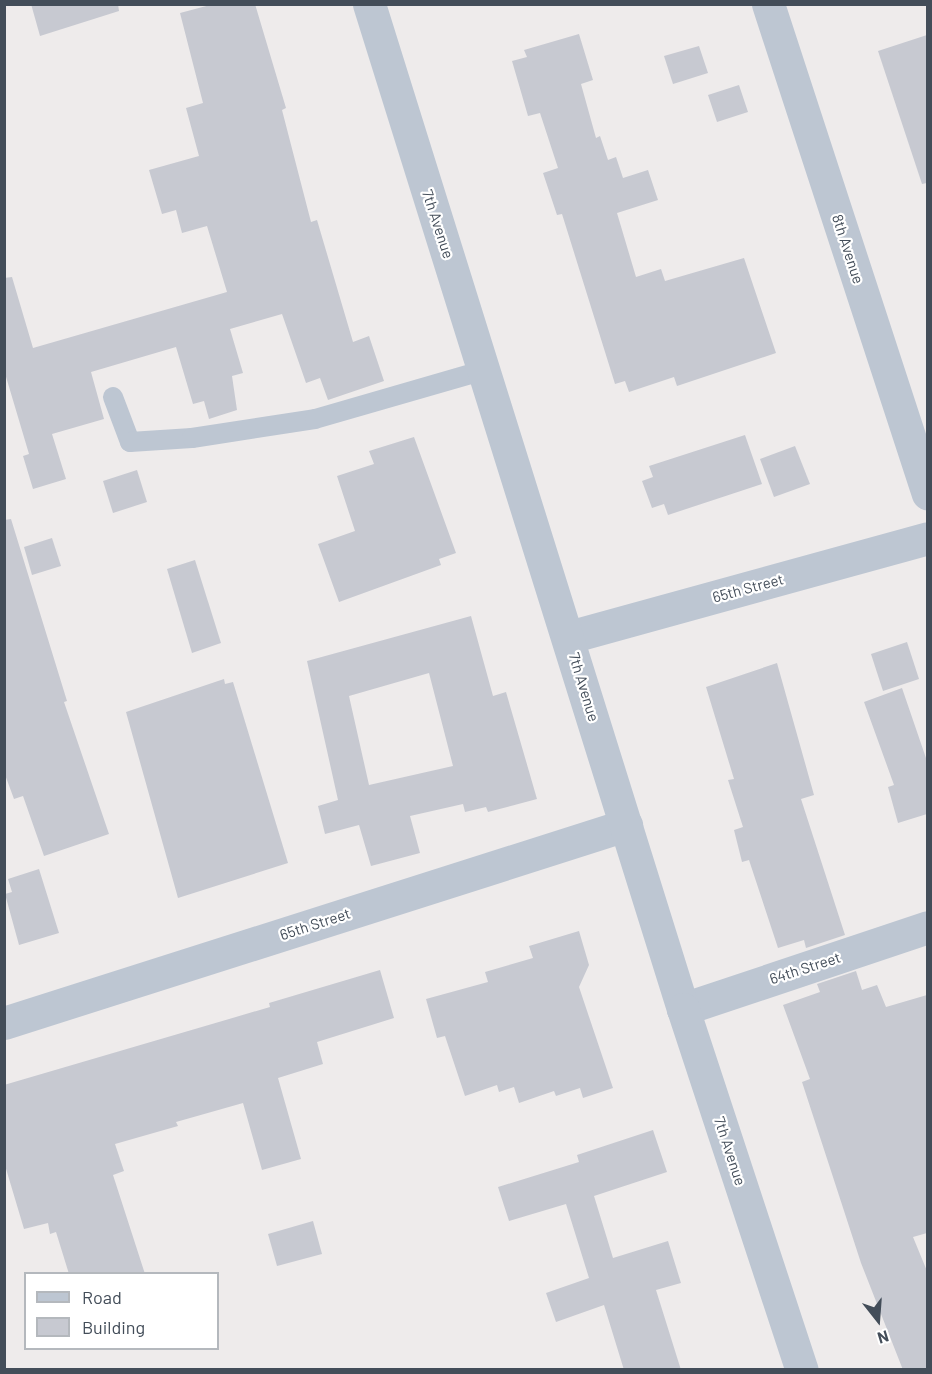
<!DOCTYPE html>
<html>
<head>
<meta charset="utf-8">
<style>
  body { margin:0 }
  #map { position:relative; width:932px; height:1374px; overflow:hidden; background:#eeebeb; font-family:Barlow,sans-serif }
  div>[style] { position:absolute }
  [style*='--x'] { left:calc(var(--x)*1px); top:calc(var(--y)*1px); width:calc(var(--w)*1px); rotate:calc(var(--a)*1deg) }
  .building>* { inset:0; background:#c7c9d1 }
  .service>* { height:20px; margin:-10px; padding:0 10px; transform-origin:10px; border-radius:10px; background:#bdc6d2 }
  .minor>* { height:33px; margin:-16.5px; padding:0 16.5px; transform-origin:16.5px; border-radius:16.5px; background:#bdc6d2 }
  .tertiary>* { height:33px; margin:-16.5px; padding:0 16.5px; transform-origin:16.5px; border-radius:16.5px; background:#bdc6d2 }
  span { translate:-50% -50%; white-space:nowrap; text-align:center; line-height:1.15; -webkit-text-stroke:4.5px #fff; paint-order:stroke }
  .street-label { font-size:15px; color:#434d59 }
  .frame { position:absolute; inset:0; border:6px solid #434d59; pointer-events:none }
  .legend { position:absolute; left:24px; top:1272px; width:195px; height:78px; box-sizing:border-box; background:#fff; border:2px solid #b4b8bd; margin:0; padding:8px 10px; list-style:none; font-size:18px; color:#434d59 }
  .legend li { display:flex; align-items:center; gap:12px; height:30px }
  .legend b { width:30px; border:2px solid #b4b8bd }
  .north { position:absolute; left:848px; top:1290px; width:60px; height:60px; -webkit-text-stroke:4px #fff; paint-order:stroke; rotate:163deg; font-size:16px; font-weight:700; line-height:24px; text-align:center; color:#434d59 }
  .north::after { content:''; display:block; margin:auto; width:21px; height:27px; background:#434d59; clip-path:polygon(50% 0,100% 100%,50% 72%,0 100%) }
</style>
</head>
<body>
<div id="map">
  <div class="building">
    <div style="clip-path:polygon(31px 4px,118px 4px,119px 11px,40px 36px)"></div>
    <div style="clip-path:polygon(214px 4px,255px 4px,286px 108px,282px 110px,311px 222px,317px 220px,353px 342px,369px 336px,384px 381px,328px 400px,320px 378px,306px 383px,282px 314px,230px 329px,243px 373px,232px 376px,237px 410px,209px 419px,204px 401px,193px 404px,176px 347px,91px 372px,104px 419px,52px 434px,66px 479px,33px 489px,23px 456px,29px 454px,4px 370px,4px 278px,12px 277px,33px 348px,227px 292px,207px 226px,182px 233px,176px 210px,162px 214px,149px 170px,199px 156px,186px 108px,203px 103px,180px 13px)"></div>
    <div style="clip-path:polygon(579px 34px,593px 80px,581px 84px,596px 138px,600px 136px,608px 160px,616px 157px,623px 178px,648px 170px,658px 200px,617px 213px,636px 277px,661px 269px,665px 281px,744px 258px,776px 353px,677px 386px,674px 377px,629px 392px,625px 381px,615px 384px,562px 214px,557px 215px,543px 173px,558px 168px,540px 113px,528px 116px,512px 61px,527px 57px,524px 50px)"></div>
    <div style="clip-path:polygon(927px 35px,927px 183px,922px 184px,878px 51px)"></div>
    <div style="clip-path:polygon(699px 46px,708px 73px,673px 84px,664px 56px)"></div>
    <div style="clip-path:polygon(739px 85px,748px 112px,717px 122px,708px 95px)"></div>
    <div style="clip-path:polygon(745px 435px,762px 484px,668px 515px,664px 504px,652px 508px,642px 481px,653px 477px,649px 466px)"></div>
    <div style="clip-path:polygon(414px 437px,456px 553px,439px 559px,441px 565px,339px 602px,318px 544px,355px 531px,337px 476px,374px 464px,369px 451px)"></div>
    <div style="clip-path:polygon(795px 446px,810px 484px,774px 497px,760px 459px)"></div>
    <div style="clip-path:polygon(137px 470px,147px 502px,113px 513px,103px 481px)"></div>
    <div style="clip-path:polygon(11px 519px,67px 701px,64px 702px,109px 834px,44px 856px,23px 796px,14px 799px,4px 772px,4px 520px)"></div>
    <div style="clip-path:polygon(52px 538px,61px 566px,32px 575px,24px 547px)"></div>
    <div style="clip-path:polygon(195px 560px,221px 643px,192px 653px,167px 569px)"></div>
    <div style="clip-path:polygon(evenodd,471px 616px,493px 696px,506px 692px,537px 799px,488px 812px,486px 807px,465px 812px,463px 804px,410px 816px,420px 853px,371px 866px,359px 825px,325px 834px,318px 806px,338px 800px,307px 661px,471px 616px,429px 673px,453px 766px,369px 785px,349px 696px,429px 673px)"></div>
    <div style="clip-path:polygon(907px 642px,919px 679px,883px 691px,871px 654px)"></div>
    <div style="clip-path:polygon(777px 663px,814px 795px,801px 799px,845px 935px,806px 948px,804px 940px,778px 948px,749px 860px,742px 862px,734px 830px,743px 827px,728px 780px,734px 779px,706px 687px)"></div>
    <div style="clip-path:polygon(224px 679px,225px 684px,233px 682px,288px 863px,178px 898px,126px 712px)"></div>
    <div style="clip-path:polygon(902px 688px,927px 761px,927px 814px,898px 823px,888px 787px,894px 785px,864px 702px)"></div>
    <div style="clip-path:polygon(39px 869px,59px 933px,19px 945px,5px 894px,12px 892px,8px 879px)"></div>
    <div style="clip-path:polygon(579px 931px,589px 965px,579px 987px,613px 1088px,583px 1098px,580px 1088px,556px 1096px,554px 1091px,519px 1103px,514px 1087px,499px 1092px,497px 1085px,465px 1096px,445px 1036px,437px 1038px,426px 999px,488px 982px,485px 972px,533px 958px,529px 946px)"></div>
    <div style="clip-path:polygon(380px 970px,394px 1018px,317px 1042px,323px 1064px,278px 1078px,301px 1159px,262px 1170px,243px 1103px,176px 1122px,178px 1126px,115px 1144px,124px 1171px,113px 1175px,145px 1274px,69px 1274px,56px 1232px,50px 1234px,48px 1223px,24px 1229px,4px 1162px,4px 1085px,270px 1007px,269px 1003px)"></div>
    <div style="clip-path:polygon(856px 971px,862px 990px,877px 985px,886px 1007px,927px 995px,927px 1233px,913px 1237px,927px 1271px,927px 1370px,903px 1370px,861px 1263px,802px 1082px,810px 1079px,783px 1005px,820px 992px,817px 984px)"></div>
    <div style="clip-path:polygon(653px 1130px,667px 1172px,594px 1196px,613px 1258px,668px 1241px,681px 1283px,656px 1290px,681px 1370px,624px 1370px,604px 1305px,556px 1322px,546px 1293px,589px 1278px,566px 1204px,509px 1221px,498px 1187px,579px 1162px,577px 1155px)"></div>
    <div style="clip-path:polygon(313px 1221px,322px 1254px,277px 1266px,268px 1234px)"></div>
  </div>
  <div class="service">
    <div style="--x:113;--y:397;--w:48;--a:69.3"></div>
    <div style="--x:130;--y:442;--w:62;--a:-3.7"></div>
    <div style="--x:192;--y:438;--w:124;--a:-8.8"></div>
    <div style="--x:315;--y:419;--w:177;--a:-16.1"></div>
  </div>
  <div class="minor">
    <div style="--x:768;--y:4;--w:515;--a:71.92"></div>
    <div style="--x:569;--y:637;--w:372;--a:-15.4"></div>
    <div style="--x:683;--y:1009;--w:258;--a:-18.5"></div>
    <div style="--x:4;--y:1023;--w:653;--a:-17.66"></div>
  </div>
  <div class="tertiary">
    <div style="--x:369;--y:4;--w:1053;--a:72.65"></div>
    <div style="--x:683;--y:1009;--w:380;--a:71.8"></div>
  </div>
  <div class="street-label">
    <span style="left:438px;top:224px;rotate:72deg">7th Avenue</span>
    <span style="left:848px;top:249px;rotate:72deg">8th Avenue</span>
    <span style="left:748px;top:588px;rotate:-15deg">65th Street</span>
    <span style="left:584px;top:687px;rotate:73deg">7th Avenue</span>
    <span style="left:315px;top:924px;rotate:-18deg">65th Street</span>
    <span style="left:805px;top:968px;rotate:-18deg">64th Street</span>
    <span style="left:730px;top:1151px;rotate:72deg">7th Avenue</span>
  </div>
  <div class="frame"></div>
  <ul class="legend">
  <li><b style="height:8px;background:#bdc6d2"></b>Road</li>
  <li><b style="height:16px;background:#c7c9d1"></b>Building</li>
  </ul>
  <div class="north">N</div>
</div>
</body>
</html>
